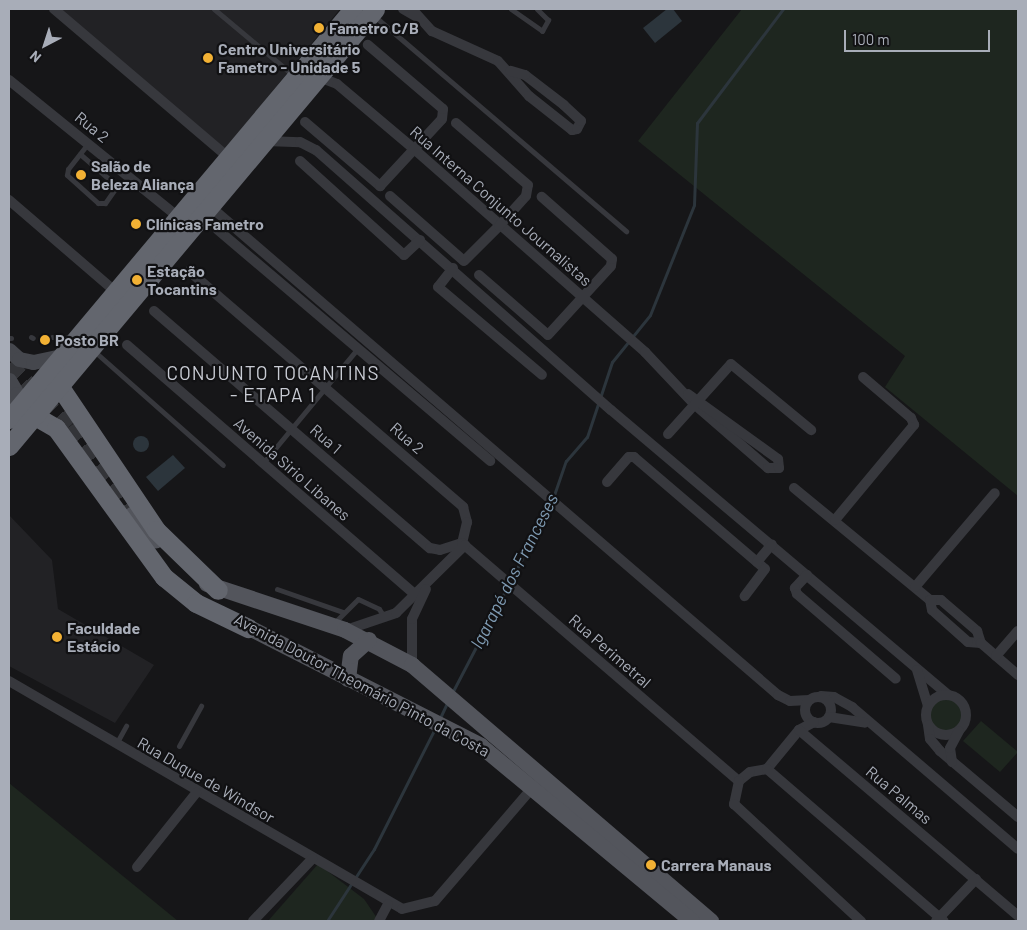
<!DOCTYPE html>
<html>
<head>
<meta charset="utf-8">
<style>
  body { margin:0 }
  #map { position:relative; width:1027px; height:930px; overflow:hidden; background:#161618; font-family:Barlow,sans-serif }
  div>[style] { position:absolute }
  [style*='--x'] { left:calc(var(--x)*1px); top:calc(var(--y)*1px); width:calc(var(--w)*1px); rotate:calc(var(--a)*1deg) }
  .built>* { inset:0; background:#222225 }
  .green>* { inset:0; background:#1e261f }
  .round { border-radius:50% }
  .water>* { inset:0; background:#2c353c }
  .stream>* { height:3px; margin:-1.5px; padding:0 1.5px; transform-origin:1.5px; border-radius:1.5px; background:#2c353c }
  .primary-tunnel>* { height:16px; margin-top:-8px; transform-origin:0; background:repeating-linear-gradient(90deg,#333438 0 16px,transparent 0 24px) }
  .lane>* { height:5px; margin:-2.5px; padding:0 2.5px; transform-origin:2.5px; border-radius:2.5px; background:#37383d }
  .street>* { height:10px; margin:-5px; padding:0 5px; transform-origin:5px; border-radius:5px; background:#37383d }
  .street>.ring { margin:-5px; padding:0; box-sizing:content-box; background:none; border:10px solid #37383d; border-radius:50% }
  .secondary>* { height:15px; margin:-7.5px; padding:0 7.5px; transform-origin:7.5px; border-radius:7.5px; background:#45474d }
  .primary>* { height:16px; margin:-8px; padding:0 8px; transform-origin:8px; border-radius:8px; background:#53555c }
  .highway>* { height:19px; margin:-9.5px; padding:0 9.5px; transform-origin:9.5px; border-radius:9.5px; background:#63666e }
  .dots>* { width:14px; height:14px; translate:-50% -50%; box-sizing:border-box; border:2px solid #111113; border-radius:50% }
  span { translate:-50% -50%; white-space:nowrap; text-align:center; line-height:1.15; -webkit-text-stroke:4.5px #111113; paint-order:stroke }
  .poi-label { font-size:16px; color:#a8adb8; font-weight:700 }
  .left { translate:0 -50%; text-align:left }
  .street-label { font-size:16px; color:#a8adb8 }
  .water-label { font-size:18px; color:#7f9bb3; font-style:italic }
  .quarter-label { font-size:19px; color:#c9ccd4; letter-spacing:1px }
  .frame { position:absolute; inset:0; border:10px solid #a8adb8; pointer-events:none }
  .north { position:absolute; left:20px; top:20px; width:50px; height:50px; -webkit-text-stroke:4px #111113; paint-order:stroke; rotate:220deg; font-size:14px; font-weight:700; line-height:20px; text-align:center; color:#a8adb8 }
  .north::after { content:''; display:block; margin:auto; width:18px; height:22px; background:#a8adb8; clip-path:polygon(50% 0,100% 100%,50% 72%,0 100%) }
  .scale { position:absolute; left:844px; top:30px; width:146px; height:22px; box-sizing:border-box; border:2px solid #a8adb8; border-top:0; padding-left:6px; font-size:15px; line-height:18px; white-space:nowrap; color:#a8adb8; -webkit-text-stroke:4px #111113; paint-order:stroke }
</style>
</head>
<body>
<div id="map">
  <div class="built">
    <div style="clip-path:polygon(59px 9px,340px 9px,225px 149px)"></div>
    <div style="clip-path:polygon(9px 515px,52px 560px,58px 609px,154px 665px,115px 723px,9px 666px)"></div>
  </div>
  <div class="green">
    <div style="clip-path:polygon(742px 9px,1018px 9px,1018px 496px,885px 387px,905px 356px,638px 141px)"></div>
    <div class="round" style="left:928px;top:699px;width:34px;height:34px"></div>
    <div style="clip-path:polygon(981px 721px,1018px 752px,1000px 772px,963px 741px)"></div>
    <div style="clip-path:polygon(9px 783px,178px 921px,9px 921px)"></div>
    <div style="clip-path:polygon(318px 864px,364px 899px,379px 921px,268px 921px)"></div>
  </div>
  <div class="water">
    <div style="clip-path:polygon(667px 9px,673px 9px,682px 21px,655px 43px,643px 28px)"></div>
    <div class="round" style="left:133px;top:436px;width:16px;height:16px"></div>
    <div style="clip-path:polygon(173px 455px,185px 468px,158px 491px,146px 477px)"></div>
  </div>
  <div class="stream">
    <div style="--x:553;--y:498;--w:39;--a:-71"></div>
    <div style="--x:566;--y:461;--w:32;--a:-49"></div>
    <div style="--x:587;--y:437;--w:79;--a:-71.6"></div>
    <div style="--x:612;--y:362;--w:60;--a:-51"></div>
    <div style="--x:650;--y:315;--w:118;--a:-68.2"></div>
    <div style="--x:694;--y:205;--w:82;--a:-87.9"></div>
    <div style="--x:697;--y:123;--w:143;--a:-53"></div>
    <div style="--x:452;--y:693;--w:214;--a:-62.5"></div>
    <div style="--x:439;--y:720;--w:19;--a:-65"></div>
    <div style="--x:327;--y:921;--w:86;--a:-56.9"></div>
    <div style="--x:374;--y:849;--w:136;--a:-63.2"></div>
  </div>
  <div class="primary-tunnel">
    <div style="--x:9;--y:364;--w:87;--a:46.4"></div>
    <div style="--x:69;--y:427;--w:108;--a:54.4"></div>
  </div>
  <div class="lane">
    <div style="--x:214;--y:9;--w:104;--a:39.9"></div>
    <div style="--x:511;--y:9;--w:38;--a:35"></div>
    <div style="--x:542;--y:31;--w:13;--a:-61"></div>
    <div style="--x:548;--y:20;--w:16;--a:-135"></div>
    <div style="--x:373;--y:15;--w:333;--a:40.5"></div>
    <div style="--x:80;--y:154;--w:49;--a:40.9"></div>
    <div style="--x:117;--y:186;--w:21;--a:125"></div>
    <div style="--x:105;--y:203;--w:7;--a:180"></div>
    <div style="--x:98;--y:203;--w:42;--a:-137.9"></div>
    <div style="--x:67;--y:175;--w:6;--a:-81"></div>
    <div style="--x:68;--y:169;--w:33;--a:-52"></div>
    <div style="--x:31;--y:337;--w:2;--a:27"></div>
    <div style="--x:52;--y:337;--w:19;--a:3"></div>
    <div style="--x:9;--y:338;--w:2;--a:0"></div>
    <div style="--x:94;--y:351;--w:172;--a:41.5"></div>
    <div style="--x:263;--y:463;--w:149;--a:-50.4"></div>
    <div style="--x:277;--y:589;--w:70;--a:19.2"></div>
    <div style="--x:333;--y:624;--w:35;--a:-45"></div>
    <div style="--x:358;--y:599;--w:23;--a:25"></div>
    <div style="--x:379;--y:609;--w:11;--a:56"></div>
    <div style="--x:116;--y:744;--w:21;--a:-61"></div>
    <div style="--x:179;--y:746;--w:46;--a:-61.2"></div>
  </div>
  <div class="street">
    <div style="--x:54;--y:9;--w:228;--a:40.4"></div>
    <div style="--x:403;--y:9;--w:16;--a:30"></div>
    <div style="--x:412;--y:9;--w:30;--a:48"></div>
    <div style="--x:432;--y:31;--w:72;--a:24.4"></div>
    <div style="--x:498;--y:61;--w:47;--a:48.5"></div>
    <div style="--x:529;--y:96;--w:55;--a:38.3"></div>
    <div style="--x:572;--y:130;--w:5;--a:-11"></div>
    <div style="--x:577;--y:129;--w:9;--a:-63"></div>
    <div style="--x:581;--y:121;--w:23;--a:-137"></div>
    <div style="--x:564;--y:105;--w:49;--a:-142.4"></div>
    <div style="--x:525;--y:75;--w:15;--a:-164"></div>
    <div style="--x:319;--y:77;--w:19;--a:21"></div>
    <div style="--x:337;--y:84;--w:101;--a:40.2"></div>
    <div style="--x:414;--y:149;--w:308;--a:41.3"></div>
    <div style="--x:645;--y:352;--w:71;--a:46.7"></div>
    <div style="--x:694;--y:404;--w:98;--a:40.9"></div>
    <div style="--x:768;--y:468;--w:11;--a:0"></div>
    <div style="--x:779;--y:468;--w:9;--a:-96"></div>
    <div style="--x:778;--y:459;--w:111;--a:-144.2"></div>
    <div style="--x:9;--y:80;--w:218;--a:39"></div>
    <div style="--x:305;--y:122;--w:99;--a:40.5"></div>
    <div style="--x:380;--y:186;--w:91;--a:-47.2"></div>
    <div style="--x:442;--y:119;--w:10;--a:-84"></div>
    <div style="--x:443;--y:109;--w:99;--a:-139.5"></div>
    <div style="--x:266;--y:141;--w:34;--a:2"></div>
    <div style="--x:300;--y:142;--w:18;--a:27"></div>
    <div style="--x:316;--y:150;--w:393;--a:41.4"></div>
    <div style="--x:611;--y:410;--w:441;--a:40.2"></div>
    <div style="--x:300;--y:161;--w:140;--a:42.1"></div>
    <div style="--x:404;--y:255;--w:22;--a:-43"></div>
    <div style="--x:390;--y:196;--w:98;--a:41.3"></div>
    <div style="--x:464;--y:261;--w:49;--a:-45"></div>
    <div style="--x:499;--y:226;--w:40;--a:-48"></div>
    <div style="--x:526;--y:196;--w:11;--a:-80"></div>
    <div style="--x:528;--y:185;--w:95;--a:-139.3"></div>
    <div style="--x:9;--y:200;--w:141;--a:40.7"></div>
    <div style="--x:212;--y:208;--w:747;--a:40.71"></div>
    <div style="--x:778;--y:695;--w:13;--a:27"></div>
    <div style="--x:790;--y:701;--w:19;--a:-3"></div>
    <div style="--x:218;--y:230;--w:357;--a:40.3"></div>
    <div style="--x:453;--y:268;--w:24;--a:128"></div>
    <div style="--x:438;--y:287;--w:136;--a:40.2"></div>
    <div style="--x:189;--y:271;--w:362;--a:40.7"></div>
    <div style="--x:463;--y:507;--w:16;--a:75"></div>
    <div style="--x:467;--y:522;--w:22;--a:103"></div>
    <div style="--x:479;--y:275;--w:91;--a:41"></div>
    <div style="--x:548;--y:335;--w:93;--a:-47.6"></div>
    <div style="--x:611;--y:266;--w:7;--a:-82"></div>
    <div style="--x:612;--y:259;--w:94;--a:-138.5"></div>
    <div style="--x:154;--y:311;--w:364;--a:40.7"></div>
    <div style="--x:430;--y:548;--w:10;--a:11"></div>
    <div style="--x:440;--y:550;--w:23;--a:-18"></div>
    <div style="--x:127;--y:345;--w:382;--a:40.9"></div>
    <div style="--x:668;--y:434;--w:94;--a:-48"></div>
    <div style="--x:731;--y:364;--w:104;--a:39.5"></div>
    <div style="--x:607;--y:482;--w:33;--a:-49"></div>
    <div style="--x:629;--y:457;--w:5;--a:0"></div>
    <div style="--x:634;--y:457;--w:172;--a:40.5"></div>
    <div style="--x:765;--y:569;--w:34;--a:127"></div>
    <div style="--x:794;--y:488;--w:176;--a:39.5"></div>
    <div style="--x:835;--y:520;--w:124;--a:-50.3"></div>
    <div style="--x:914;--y:425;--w:8;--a:-113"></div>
    <div style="--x:911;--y:418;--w:63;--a:-139.5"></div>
    <div style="--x:462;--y:543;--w:365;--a:40.7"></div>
    <div style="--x:757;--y:562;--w:23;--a:-50"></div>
    <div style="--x:807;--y:575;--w:18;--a:133"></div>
    <div style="--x:795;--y:588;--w:6;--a:72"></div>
    <div style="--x:797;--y:594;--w:130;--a:40.6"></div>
    <div style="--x:915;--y:587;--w:123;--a:-49.6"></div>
    <div style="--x:346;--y:630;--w:53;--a:-18.8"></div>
    <div style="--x:396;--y:613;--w:97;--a:-44.6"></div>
    <div style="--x:981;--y:643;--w:13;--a:-176"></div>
    <div style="--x:968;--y:642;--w:48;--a:-138.4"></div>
    <div style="--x:932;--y:610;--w:10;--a:-101"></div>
    <div style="--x:930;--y:600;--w:11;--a:0"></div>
    <div style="--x:941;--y:600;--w:48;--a:40.7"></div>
    <div style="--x:977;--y:631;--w:13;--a:72"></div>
    <div style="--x:981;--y:643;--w:49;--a:40.9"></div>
    <div style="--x:996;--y:656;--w:33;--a:-49"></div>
    <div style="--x:412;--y:665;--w:46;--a:-90"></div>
    <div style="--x:412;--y:619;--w:33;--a:-65"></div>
    <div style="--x:917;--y:670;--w:37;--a:73"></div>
    <div style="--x:9;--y:681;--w:454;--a:30.1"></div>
    <div style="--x:402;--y:909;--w:34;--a:-14"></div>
    <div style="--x:435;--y:901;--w:152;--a:-49.3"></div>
    <div class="ring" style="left:926px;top:695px;width:30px;height:30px"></div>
    <div style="--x:821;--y:696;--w:13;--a:4"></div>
    <div style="--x:834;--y:697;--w:21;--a:29"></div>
    <div style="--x:852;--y:707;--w:218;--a:40.5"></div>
    <div class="ring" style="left:805px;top:697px;width:16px;height:16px"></div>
    <div style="--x:829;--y:717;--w:36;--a:9"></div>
    <div style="--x:814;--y:722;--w:17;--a:152"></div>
    <div style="--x:799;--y:730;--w:50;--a:129.4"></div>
    <div style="--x:767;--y:769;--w:17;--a:170"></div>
    <div style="--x:750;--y:772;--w:14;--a:141"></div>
    <div style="--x:739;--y:781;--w:24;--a:102"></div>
    <div style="--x:734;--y:804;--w:173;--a:42.7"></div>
    <div style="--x:928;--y:725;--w:14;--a:82"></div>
    <div style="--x:930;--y:739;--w:16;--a:50"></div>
    <div style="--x:940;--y:751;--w:102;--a:40.2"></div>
    <div style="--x:799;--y:730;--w:287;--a:40.3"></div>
    <div style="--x:952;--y:762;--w:14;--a:-98"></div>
    <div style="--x:950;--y:748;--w:19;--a:-62"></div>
    <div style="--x:767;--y:769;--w:233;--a:40.7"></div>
    <div style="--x:137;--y:867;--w:95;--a:-51.4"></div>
    <div style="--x:253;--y:921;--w:86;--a:-46.4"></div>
    <div style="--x:379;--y:921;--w:19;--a:-62"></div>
    <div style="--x:936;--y:921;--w:58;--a:-46.4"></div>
  </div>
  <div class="secondary">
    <div style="--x:9;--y:350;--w:13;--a:42"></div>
    <div style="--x:19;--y:359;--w:14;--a:12"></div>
    <div style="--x:33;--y:362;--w:30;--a:-12"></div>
    <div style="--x:9;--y:380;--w:16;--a:60"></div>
    <div style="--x:17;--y:394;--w:20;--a:101"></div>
  </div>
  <div class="primary">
    <div style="--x:132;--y:515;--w:35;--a:47"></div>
    <div style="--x:207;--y:584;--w:145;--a:18.4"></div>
    <div style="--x:345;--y:630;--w:76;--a:27.6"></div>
    <div style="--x:412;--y:665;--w:394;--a:40.6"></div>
    <div style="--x:238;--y:622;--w:273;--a:27"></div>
    <div style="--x:481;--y:746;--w:274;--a:39.7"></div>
    <div style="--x:348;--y:679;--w:23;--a:-83"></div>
    <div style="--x:351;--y:656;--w:24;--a:-42"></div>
  </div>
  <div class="highway">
    <div style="--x:60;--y:387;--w:172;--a:56.1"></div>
    <div style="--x:156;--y:530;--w:86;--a:44.1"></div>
    <div style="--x:35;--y:416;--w:24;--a:30"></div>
    <div style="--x:56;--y:428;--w:184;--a:54.1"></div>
    <div style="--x:164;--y:577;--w:41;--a:39.1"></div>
    <div style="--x:196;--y:603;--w:58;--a:25.7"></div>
    <div style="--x:9;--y:419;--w:535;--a:-50"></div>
    <div style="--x:9;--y:446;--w:570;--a:-50.05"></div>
  </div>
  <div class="dots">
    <div style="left:319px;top:28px;background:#f2b134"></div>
    <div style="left:208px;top:58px;background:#f2b134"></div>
    <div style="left:81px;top:175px;background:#f2b134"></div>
    <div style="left:136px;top:224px;background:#f2b134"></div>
    <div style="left:137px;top:280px;background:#f2b134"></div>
    <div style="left:45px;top:340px;background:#f2b134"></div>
    <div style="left:57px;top:637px;background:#f2b134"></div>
    <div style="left:651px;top:865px;background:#f2b134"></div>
  </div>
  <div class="poi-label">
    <span class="left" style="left:329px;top:28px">Fametro C/B</span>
    <span class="left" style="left:218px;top:58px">Centro Universitário<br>Fametro - Unidade 5</span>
    <span class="left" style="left:91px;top:175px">Salão de<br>Beleza Aliança</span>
    <span class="left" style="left:146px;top:224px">Clínicas Fametro</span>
    <span class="left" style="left:147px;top:280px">Estação<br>Tocantins</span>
    <span class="left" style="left:55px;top:340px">Posto BR</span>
    <span class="left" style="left:67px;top:637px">Faculdade<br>Estácio</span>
    <span class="left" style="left:661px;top:865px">Carrera Manaus</span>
  </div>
  <div class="street-label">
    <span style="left:92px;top:127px;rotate:39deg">Rua 2</span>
    <span style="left:501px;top:206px;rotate:41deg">Rua Interna Conjunto Journalistas</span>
    <span style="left:407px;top:438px;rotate:41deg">Rua 2</span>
    <span style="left:326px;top:439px;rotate:41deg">Rua 1</span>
    <span style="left:292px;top:469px;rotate:41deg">Avenida Sirio Libanes</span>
    <span style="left:610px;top:651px;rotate:41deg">Rua Perimetral</span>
    <span style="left:362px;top:685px;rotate:28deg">Avenida Doutor Theomário Pinto da Costa</span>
    <span style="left:206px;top:780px;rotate:30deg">Rua Duque de Windsor</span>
    <span style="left:899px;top:795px;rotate:40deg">Rua Palmas</span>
  </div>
  <div class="water-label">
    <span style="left:514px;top:571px;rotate:-63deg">Igarapé dos Franceses</span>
  </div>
  <div class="quarter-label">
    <span style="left:273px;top:384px">CONJUNTO TOCANTINS<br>- ETAPA 1</span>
  </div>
  <div class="frame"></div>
  <div class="north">N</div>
  <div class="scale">100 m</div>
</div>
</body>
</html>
